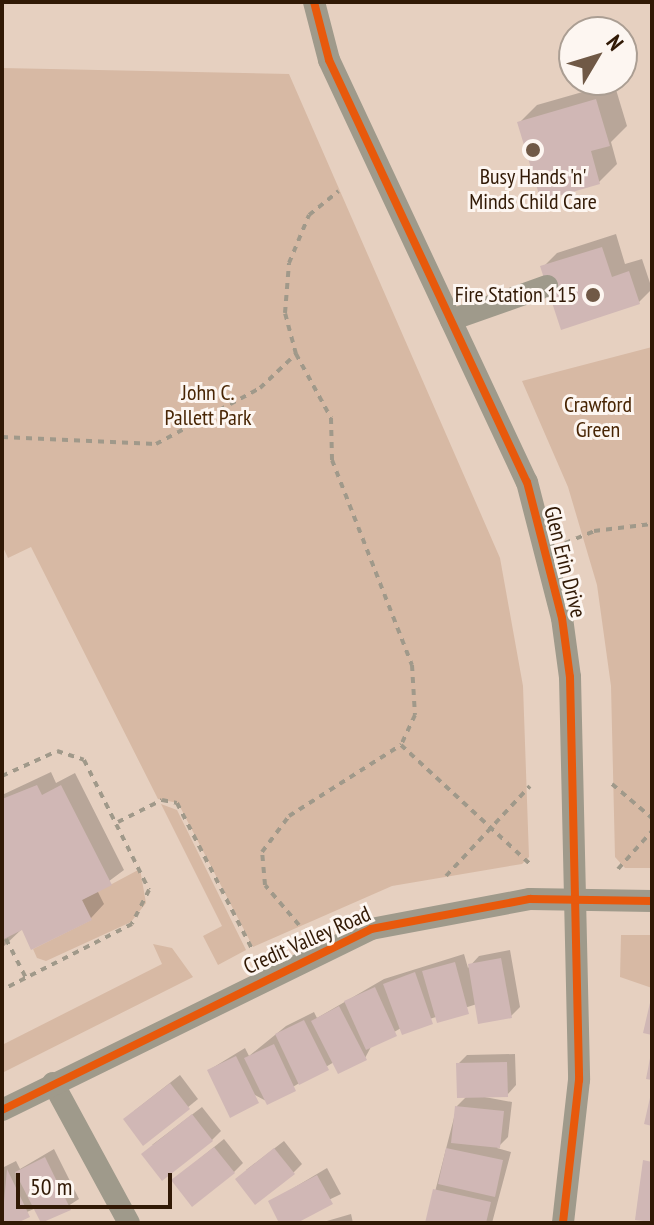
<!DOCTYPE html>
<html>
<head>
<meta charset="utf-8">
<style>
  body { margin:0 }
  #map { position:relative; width:654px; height:1225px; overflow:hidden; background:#e6d0c0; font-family:"PT Sans Narrow",sans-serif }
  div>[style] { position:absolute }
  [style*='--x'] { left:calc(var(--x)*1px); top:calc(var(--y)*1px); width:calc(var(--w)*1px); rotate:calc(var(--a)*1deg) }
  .green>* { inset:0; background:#d7b9a4 }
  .shadow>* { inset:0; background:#0003 }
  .building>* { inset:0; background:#d0b7b5 }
  .path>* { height:4px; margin-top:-2px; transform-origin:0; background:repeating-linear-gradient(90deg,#a0998a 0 6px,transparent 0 12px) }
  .minor>* { height:22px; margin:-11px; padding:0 11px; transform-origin:11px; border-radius:11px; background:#9f9a8b }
  .cycleway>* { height:8px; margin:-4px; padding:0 4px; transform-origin:4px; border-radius:4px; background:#e8590c }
  .dots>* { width:22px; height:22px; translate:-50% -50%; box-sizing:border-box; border:4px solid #fdf6f1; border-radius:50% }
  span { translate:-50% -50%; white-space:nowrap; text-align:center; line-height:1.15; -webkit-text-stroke:6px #fdf6f1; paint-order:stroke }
  .poi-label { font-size:22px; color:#311905 }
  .right { translate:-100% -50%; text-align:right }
  .park-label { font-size:22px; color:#482504 }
  .street-label { font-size:22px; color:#311905 }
  .frame { position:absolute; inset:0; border:4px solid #311905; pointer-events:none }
  .north { position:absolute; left:558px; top:16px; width:80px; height:80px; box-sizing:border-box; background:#fdf6f1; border:2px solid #ab9e93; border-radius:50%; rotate:52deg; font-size:22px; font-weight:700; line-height:32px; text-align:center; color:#311905 }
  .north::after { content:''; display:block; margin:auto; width:28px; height:36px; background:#705946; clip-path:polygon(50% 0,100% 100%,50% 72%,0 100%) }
  .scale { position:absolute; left:16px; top:1173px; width:156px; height:36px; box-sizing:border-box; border:4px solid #311905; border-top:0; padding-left:10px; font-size:24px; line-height:28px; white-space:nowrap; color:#311905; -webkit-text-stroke:6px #fdf6f1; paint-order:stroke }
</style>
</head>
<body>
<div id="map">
  <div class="green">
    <div style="clip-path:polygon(2px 68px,289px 74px,500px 558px,523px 686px,529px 857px,522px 864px,392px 886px,253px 947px,178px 803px,158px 799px,31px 547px,8px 558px,2px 545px)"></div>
    <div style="clip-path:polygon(652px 347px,652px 868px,625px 868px,615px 857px,611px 686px,597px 585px,568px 487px,522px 381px)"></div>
    <div style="clip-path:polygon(161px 804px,177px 810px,246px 950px,218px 965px,203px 936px,222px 926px)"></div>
    <div style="clip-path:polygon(140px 869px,146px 903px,131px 922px,46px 961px,37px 958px,33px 949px,91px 920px,82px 900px)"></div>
    <div style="clip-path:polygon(652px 935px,652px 988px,620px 977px,621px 935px)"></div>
    <div style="clip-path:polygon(153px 944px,172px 948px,193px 977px,2px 1073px,2px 1045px,162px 964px)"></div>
  </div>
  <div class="shadow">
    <div style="clip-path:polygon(614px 83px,627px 126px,611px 142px,617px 164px,599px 182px,519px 123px,537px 105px)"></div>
    <div style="clip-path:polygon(616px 234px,625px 264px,642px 259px,652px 289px,638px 303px,543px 267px,557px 253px)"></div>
    <div style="clip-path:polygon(51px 772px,56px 783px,75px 773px,124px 870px,97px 890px,104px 904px,91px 918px,23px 928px,2px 948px,2px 795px)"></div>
    <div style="clip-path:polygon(510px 950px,520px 1007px,511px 1016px,477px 1004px,401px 1028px,372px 1045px,365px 1058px,334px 1062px,268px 1102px,209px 1070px,245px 1048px,249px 1056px,286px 1026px,314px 1012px,317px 1018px,384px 979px,464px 954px,468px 968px,479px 956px)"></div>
    <div style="clip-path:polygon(515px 1054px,516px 1085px,507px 1095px,474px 1095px,512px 1102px,508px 1137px,497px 1148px,511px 1152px,492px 1223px,427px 1223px,457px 1106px,468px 1095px,458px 1064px,467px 1055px)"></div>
    <div style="clip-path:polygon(180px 1075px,198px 1099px,144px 1143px,134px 1111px)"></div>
    <div style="clip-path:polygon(202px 1107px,221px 1131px,212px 1140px,152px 1145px)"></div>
    <div style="clip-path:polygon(224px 1139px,243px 1163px,234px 1172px,183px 1172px)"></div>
    <div style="clip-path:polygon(284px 1141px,302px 1164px,293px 1173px,246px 1170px)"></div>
    <div style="clip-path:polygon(54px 1149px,79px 1199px,43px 1222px,36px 1208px,2px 1223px,2px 1168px,16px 1161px,20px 1169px)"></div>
    <div style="clip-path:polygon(327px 1168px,341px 1194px,281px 1223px,270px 1202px)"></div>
    <div style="clip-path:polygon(351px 1214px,353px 1223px,320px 1223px)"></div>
  </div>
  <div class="building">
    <div style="clip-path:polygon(596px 99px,610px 146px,591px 151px,600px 184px,541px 201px,517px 122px)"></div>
    <div style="clip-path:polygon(602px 247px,612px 277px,629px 271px,640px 304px,561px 330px,540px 266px)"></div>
    <div style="clip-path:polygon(37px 785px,42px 795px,61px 785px,112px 885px,82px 900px,92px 920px,31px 950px,22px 930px,2px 940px,2px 799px)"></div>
    <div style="clip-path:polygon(501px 958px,512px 1018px,478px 1024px,468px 964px)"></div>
    <div style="clip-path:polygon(455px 962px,469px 1014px,437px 1023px,422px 971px)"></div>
    <div style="clip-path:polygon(415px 972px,433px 1024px,402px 1035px,383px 984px)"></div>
    <div style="clip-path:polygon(375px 987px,397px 1036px,366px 1050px,344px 1001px)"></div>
    <div style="clip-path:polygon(652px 994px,652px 1035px,643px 1033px)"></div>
    <div style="clip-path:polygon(339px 1006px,367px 1060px,338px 1074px,311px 1021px)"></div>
    <div style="clip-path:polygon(304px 1020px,329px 1070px,299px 1085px,275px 1034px)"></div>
    <div style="clip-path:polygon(274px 1044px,296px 1091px,267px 1105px,244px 1058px)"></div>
    <div style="clip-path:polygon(651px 1053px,652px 1053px,652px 1080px,646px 1079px)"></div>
    <div style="clip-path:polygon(236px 1056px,259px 1103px,230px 1118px,207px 1070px)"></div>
    <div style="clip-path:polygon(507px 1062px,508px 1097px,457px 1098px,456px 1063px)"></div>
    <div style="clip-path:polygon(170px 1083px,190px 1109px,143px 1146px,123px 1119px)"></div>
    <div style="clip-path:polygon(652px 1089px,652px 1126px,644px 1124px)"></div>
    <div style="clip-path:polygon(455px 1106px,504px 1111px,500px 1148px,451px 1143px)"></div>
    <div style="clip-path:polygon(192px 1114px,213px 1141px,162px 1181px,141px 1154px)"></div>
    <div style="clip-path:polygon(214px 1147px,235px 1173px,192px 1207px,171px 1180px)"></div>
    <div style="clip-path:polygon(274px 1148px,295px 1174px,255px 1205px,235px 1179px)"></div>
    <div style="clip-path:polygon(446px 1148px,503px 1160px,495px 1197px,438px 1184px)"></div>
    <div style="clip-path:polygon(45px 1157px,71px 1210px,41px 1223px,15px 1172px)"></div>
    <div style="clip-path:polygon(643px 1160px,652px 1162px,652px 1222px,635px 1220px)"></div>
    <div style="clip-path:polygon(7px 1169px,30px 1217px,17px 1223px,2px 1223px)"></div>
    <div style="clip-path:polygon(317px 1175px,333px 1204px,297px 1223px,279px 1223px,268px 1201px)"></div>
    <div style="clip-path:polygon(433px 1189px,491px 1202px,486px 1223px,425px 1223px)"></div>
  </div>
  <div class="path">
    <div style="--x:463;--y:2;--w:5;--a:0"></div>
    <div style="--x:296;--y:354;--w:73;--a:61.3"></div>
    <div style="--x:331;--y:418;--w:42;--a:88.6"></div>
    <div style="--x:332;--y:460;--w:220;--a:68.7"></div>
    <div style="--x:412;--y:665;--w:50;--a:86.6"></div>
    <div style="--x:415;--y:715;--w:33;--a:115"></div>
    <div style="--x:401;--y:745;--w:174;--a:42.7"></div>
    <div style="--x:2;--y:437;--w:154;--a:2.6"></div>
    <div style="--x:156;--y:444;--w:118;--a:-28.3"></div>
    <div style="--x:260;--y:388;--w:50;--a:-43.4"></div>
    <div style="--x:296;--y:354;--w:42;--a:-105"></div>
    <div style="--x:285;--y:313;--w:50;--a:-85.4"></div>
    <div style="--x:289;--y:263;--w:52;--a:-67.4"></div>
    <div style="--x:309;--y:215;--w:38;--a:-39"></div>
    <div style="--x:565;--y:543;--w:31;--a:-22"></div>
    <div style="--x:594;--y:531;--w:58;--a:-6.9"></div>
    <div style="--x:2;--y:776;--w:60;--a:-24.4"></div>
    <div style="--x:57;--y:751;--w:28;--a:18"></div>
    <div style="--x:84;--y:760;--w:145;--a:63.4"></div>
    <div style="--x:149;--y:890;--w:38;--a:117"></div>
    <div style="--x:132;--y:924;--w:146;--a:153.1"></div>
    <div style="--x:612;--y:784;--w:52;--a:40.4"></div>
    <div style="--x:118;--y:822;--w:49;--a:-26.6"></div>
    <div style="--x:162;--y:800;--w:15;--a:11"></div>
    <div style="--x:177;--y:803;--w:164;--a:62.8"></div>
    <div style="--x:618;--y:869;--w:51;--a:-48.2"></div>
    <div style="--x:446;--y:876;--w:123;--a:-47"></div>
    <div style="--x:299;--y:925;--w:52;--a:-130.4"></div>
    <div style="--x:265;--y:885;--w:33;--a:-95"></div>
    <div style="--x:262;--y:852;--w:45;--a:-53.1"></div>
    <div style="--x:289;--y:816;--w:133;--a:-32.4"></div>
    <div style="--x:6;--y:939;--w:44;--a:62.9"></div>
  </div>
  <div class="minor">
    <div style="--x:314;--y:2;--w:60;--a:75.5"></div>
    <div style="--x:329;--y:60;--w:466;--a:64.9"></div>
    <div style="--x:527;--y:482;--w:140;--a:75.6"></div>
    <div style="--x:562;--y:618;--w:60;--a:82.3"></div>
    <div style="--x:570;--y:677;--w:403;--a:88.7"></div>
    <div style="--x:579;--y:1080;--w:144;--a:96.4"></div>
    <div style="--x:451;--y:320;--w:102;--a:-19.5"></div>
    <div style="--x:53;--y:1083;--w:159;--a:61.5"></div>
    <div style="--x:2;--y:1110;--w:411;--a:-26.1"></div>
    <div style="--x:371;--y:929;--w:162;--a:-10.7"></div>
    <div style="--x:530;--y:899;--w:122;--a:0.9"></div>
  </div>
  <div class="cycleway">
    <div style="--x:314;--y:2;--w:60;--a:75.5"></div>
    <div style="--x:329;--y:60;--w:466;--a:64.9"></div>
    <div style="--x:527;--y:482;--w:140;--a:75.6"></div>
    <div style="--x:562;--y:618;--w:60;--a:82.3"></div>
    <div style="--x:570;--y:677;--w:403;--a:88.7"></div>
    <div style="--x:579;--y:1080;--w:144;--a:96.4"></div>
    <div style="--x:2;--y:1110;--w:411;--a:-26.1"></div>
    <div style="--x:371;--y:929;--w:162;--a:-10.7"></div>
    <div style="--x:530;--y:899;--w:122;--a:0.9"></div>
  </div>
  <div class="dots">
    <div style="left:533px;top:150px;background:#705946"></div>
    <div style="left:593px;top:295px;background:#705946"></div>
  </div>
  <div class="poi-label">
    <span style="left:533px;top:189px">Busy Hands 'n'<br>Minds Child Care</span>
    <span class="right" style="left:577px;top:295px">Fire Station 115</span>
  </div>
  <div class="park-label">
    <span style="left:208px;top:405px">John C.<br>Pallett Park</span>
    <span style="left:598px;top:417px">Crawford<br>Green</span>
  </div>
  <div class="street-label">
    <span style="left:565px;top:562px;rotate:76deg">Glen Erin Drive</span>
    <span style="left:307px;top:940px;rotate:-24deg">Credit Valley Road</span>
  </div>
  <div class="frame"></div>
  <div class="north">N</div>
  <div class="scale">50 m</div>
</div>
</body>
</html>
